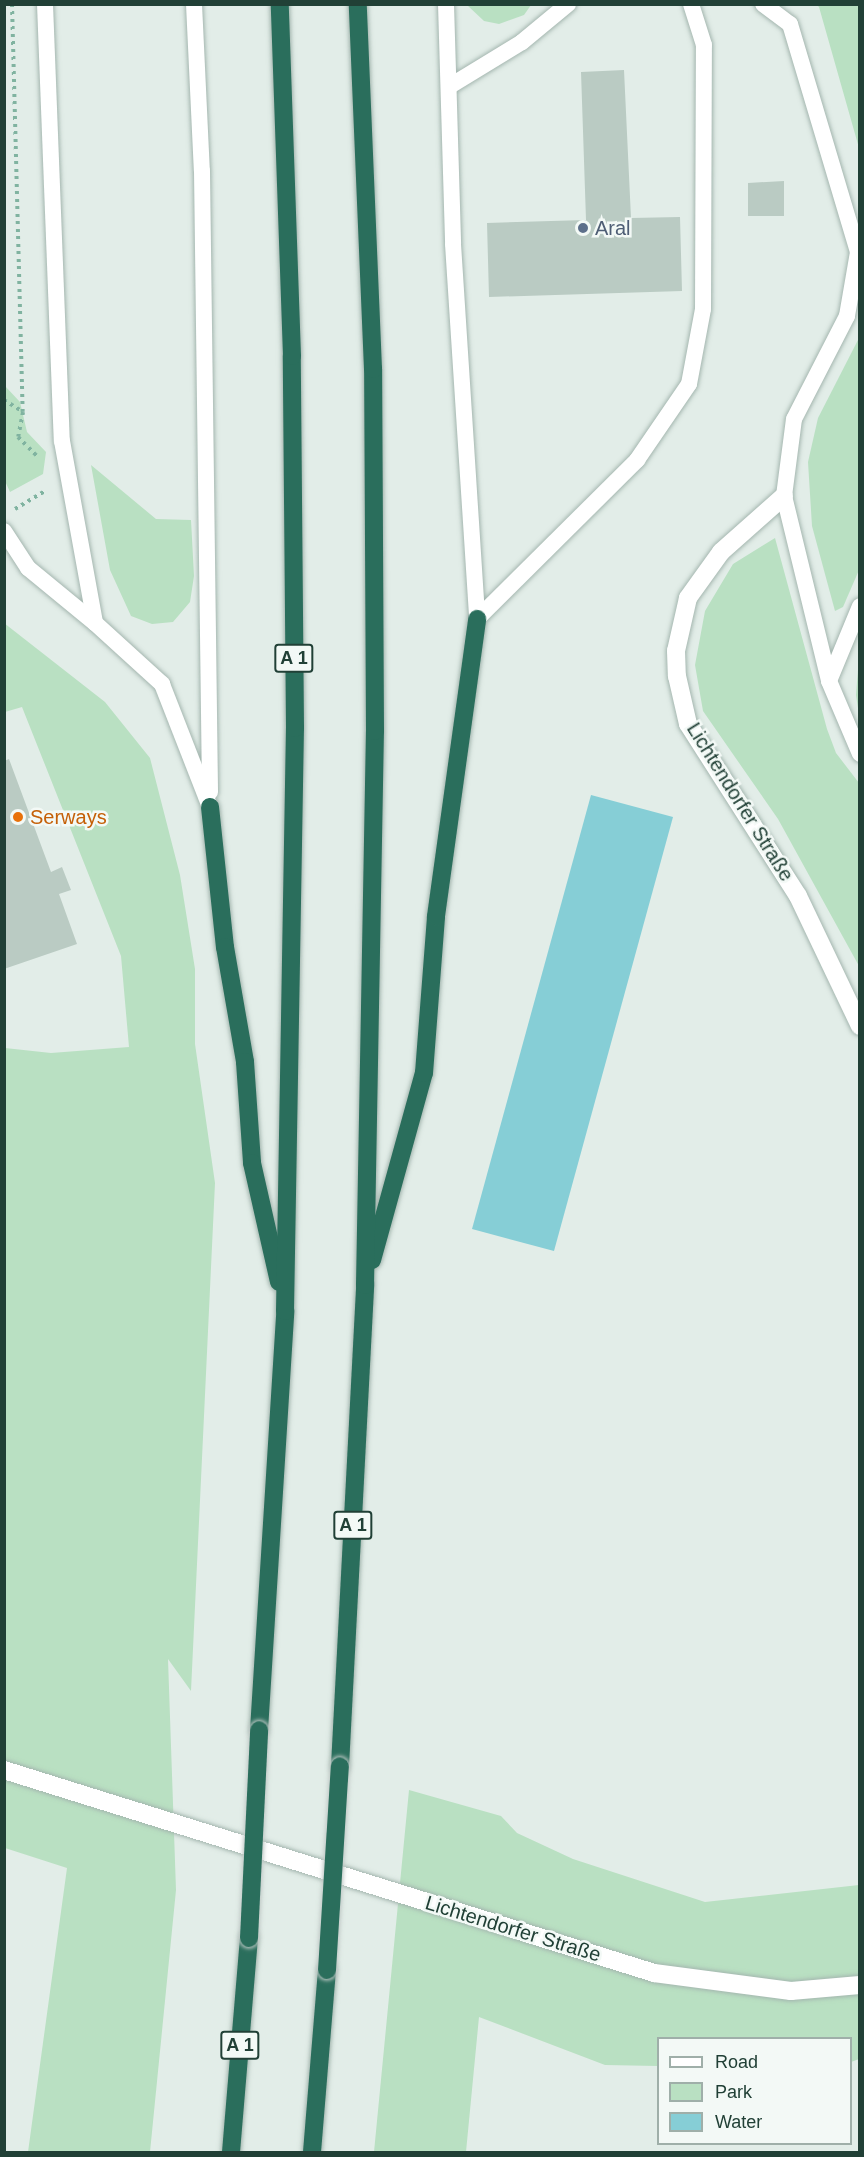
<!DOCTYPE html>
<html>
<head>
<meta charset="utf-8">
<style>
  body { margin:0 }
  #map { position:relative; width:864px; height:2157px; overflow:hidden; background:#e2ede8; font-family:Arial,sans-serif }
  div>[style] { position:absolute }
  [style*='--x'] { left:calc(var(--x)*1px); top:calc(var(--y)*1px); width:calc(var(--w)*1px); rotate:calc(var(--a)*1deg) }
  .green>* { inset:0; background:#b9e0c2 }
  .water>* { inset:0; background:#86ced6 }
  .building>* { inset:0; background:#bacbc3 }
  .path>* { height:4px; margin-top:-2px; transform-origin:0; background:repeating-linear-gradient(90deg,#80b3a0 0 3px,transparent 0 7.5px) }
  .roads { filter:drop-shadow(0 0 2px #a4b6af) drop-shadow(0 0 2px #a4b6af) }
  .service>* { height:16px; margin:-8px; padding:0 8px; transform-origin:8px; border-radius:8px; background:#fff }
  .minor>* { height:18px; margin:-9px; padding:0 9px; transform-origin:9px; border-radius:9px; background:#fff }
  .motorway>* { height:18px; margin:-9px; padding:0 9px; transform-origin:9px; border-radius:9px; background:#2a6e5c }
  .bridges { filter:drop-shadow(0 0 2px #c1cac7) drop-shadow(0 0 2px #c1cac7) }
  .motorway-bridge>* { height:18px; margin:-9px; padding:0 9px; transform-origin:9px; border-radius:9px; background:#2a6e5c }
  .dots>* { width:16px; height:16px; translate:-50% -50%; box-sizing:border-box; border:3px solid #f3f9f6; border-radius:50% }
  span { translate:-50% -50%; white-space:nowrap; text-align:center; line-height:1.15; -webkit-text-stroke:5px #f3f9f6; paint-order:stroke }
  .shield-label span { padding:2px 4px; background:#f3f9f6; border:2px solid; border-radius:4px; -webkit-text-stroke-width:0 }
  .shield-label { font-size:18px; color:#214036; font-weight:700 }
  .service-label { font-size:20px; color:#4e5e75 }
  .left { translate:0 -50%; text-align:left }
  .street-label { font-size:20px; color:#214036 }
  .food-label { font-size:20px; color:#c56008 }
  .frame { position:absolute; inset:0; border:6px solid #214036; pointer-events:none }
  .legend { position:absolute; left:657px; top:2037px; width:195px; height:108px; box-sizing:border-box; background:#f3f9f6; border:2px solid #9fafa9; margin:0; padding:8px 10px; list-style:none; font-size:18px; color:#214036 }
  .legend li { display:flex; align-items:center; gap:12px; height:30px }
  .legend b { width:30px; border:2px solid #9fafa9 }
</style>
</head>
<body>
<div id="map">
  <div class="green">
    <div style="clip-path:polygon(467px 5px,531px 5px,524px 15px,499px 24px,484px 21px)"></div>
    <div style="clip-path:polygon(817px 5px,859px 5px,859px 148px,819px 7px)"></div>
    <div style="clip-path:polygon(859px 338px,859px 570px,843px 607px,835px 611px,812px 526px,808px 462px,818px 418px)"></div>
    <div style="clip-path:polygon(5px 386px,20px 402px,27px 432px,46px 452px,43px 474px,10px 492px,5px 481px)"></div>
    <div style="clip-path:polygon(91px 465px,156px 519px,191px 520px,194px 576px,190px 602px,173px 622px,152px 624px,131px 616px,110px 570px)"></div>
    <div style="clip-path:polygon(775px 538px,827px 729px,836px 753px,859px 783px,859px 966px,778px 819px,703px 711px,695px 665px,705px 611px,733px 564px)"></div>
    <div style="clip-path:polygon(4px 623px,105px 702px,150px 758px,180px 875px,195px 969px,195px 1044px,215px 1183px,191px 1691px,168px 1659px,176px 1890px,150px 2152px,28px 2152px,67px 1868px,5px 1848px,5px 1048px,51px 1053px,129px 1047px,121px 956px,22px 707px,5px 712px)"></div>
    <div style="clip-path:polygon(859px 657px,860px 715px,859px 715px,856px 695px)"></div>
    <div style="clip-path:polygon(409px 1790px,501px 1816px,517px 1833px,573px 1859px,705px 1902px,859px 1885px,859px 2059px,851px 2062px,850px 2038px,658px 2038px,658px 2066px,605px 2065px,479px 2017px,466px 2152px,374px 2152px)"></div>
  </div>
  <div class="water">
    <div style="clip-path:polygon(591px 795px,673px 817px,554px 1251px,472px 1229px)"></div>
  </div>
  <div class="building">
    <div style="clip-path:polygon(624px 70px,631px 218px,680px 217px,682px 291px,489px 297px,487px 223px,586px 220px,581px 72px)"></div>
    <div style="clip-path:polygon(784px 181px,784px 216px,748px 216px,748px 183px)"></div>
    <div style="clip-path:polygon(9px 759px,51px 872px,62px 867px,71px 890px,59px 894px,77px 944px,4px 969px,4px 761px)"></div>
  </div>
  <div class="path">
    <div style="--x:12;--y:4;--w:408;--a:88.5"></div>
    <div style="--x:23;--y:412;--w:25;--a:101"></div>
    <div style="--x:18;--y:437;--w:27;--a:45"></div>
    <div style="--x:4;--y:400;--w:22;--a:32"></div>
    <div style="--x:15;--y:509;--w:35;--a:-31"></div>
  </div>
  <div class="roads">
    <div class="service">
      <div style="--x:45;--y:4;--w:437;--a:87.8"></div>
      <div style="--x:62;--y:441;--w:185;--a:79.7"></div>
      <div style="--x:95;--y:623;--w:91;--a:42.3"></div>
      <div style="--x:162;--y:684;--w:132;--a:68.7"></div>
      <div style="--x:194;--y:4;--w:167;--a:87.3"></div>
      <div style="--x:202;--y:171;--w:621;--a:89.26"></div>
      <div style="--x:446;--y:4;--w:240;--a:88.3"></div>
      <div style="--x:453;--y:244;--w:376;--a:86.3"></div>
      <div style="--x:763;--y:4;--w:34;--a:37"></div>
      <div style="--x:790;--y:24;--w:238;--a:73.4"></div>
      <div style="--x:858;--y:252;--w:65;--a:99.8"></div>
      <div style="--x:847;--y:316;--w:116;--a:117.2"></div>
      <div style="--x:794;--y:419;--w:78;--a:97.4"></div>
      <div style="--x:784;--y:496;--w:190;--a:76.3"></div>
      <div style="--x:829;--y:681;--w:79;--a:67"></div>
      <div style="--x:450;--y:86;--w:84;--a:-31.4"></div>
      <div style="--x:522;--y:42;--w:60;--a:-39.6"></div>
      <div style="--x:4;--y:531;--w:44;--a:57"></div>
      <div style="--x:28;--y:568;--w:87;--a:39.4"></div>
      <div style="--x:477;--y:619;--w:226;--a:-44.8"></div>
      <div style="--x:637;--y:460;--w:92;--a:-55.6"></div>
      <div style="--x:689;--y:384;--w:76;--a:-79.4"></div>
      <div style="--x:703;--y:309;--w:264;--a:-89.8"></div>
      <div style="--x:704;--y:45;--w:43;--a:-107.6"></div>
      <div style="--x:829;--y:681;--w:81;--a:-67.5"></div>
    </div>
    <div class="minor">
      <div style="--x:784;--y:496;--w:84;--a:138.4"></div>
      <div style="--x:721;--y:552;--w:57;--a:125.7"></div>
      <div style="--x:688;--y:598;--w:54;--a:102.8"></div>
      <div style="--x:676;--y:651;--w:25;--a:88"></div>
      <div style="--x:677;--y:676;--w:49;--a:77.1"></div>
      <div style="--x:688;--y:724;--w:204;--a:57.4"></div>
      <div style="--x:798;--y:896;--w:144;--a:64.5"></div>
      <div style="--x:4;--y:1770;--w:681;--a:17.34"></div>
      <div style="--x:654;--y:1973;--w:138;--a:7.5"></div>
      <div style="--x:791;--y:1991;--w:69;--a:-5"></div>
    </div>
    <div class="motorway">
      <div style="--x:210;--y:807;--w:141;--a:83.9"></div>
      <div style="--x:225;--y:947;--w:117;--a:80.1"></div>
      <div style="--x:245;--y:1062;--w:101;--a:86"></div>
      <div style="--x:252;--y:1163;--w:122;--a:77.2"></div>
      <div style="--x:372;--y:1260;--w:194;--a:-74.5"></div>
      <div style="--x:424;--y:1073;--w:157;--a:-85.6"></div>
      <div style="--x:436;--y:916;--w:300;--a:-82.1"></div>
      <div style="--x:259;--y:1730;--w:420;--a:-86.4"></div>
      <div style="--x:285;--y:1311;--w:583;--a:-89.02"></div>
      <div style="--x:295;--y:728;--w:372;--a:-90.5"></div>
      <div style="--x:292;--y:356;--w:352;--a:-92"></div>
      <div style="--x:340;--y:1766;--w:482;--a:-87"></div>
      <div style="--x:365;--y:1285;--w:554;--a:-88.97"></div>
      <div style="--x:375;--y:731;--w:362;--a:-90.3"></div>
      <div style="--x:373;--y:369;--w:365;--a:-92.4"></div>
      <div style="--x:231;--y:2152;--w:215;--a:-85.2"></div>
      <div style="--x:312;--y:2152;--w:183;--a:-85.3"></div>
    </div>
  </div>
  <div class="bridges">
    <div class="motorway-bridge">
      <div style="--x:249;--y:1938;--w:208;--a:-87.2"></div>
      <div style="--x:327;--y:1970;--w:204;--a:-86.4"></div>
    </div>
  </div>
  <div class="dots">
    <div style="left:583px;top:228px;background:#5c6f8a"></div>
    <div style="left:18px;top:817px;background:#e8710a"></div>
  </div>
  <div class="shield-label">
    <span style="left:294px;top:658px">A 1</span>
    <span style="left:353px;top:1525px">A 1</span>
    <span style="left:240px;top:2045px">A 1</span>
  </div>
  <div class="service-label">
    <span class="left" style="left:595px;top:228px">Aral</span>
  </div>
  <div class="street-label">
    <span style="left:740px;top:802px;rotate:58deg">Lichtendorfer Straße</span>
    <span style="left:513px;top:1929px;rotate:17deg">Lichtendorfer Straße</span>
  </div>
  <div class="food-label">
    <span class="left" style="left:30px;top:817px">Serways</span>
  </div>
  <div class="frame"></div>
  <ul class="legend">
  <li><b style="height:8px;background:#fff"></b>Road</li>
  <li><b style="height:16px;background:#b9e0c2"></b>Park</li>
  <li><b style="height:16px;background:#86ced6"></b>Water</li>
  </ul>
</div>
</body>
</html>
